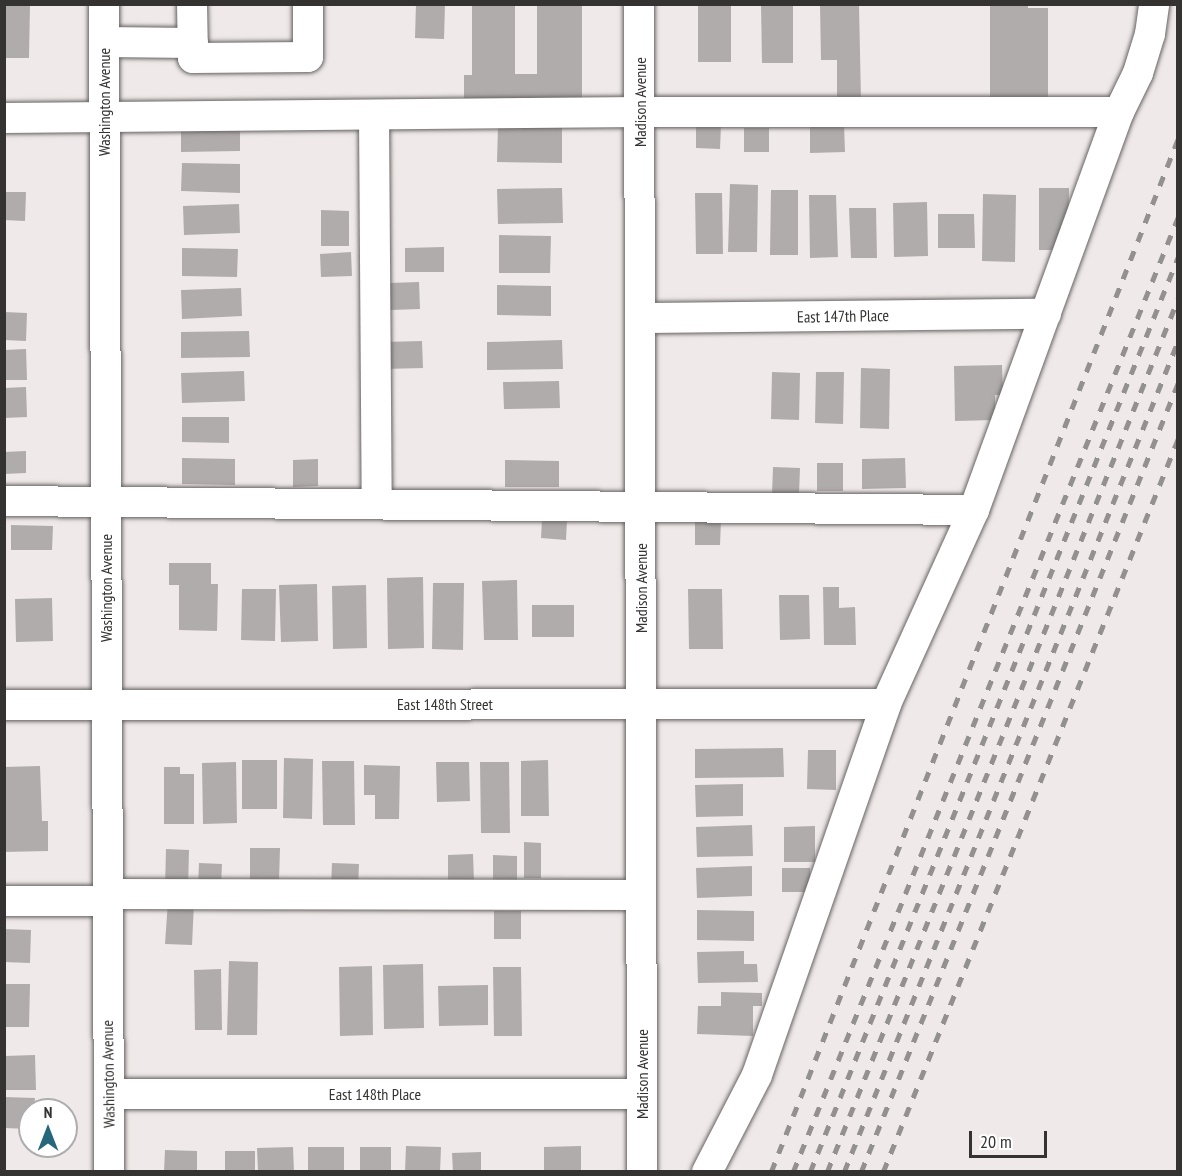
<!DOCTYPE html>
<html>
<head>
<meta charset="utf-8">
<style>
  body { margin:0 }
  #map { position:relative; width:1182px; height:1176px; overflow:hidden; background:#efeae9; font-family:"PT Sans Narrow",sans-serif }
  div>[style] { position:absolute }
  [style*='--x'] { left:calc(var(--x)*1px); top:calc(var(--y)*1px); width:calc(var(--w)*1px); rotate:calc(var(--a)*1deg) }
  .building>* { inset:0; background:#b1acac }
  .roads { filter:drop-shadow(0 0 2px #676362) drop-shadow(0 0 2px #676362) }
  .minor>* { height:30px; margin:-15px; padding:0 15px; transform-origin:15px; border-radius:15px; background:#fff }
  .rail>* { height:4.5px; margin-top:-2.25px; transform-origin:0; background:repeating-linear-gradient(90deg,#93908f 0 10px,transparent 0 20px) }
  span { translate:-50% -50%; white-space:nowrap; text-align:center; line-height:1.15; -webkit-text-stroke:4.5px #fff; paint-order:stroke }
  .street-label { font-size:16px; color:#343332 }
  .frame { position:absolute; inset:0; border:6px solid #343332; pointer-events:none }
  .north { position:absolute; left:18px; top:1098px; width:60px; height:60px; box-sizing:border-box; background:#fff; border:2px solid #aeadad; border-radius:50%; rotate:0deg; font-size:16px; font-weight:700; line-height:24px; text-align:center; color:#343332 }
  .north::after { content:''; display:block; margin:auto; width:21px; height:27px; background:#27677b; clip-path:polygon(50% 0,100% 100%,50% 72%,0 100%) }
  .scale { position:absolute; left:969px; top:1131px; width:78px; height:27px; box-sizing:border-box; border:3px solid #343332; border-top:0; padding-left:8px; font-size:18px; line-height:21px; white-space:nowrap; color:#343332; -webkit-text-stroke:4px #fff; paint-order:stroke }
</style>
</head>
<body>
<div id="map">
  <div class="building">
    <div style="clip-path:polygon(4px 4px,30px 4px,29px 58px,4px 58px)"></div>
    <div style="clip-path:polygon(416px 4px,445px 4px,444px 39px,415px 38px)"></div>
    <div style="clip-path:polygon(472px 4px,515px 4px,515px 74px,537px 74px,537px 4px,582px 4px,582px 106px,464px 106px,464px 75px,472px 75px)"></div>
    <div style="clip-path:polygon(698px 4px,731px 4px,731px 62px,698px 62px)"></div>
    <div style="clip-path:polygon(761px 4px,793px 4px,793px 63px,762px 63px)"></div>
    <div style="clip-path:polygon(990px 4px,1028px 4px,1028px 8px,1048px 8px,1048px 99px,990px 99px)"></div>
    <div style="clip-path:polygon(820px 5px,859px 5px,861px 100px,837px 101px,837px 60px,821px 60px)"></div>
    <div style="clip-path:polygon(240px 122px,240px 151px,181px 152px,181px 123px)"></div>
    <div style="clip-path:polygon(696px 124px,721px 125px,720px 149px,696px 148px)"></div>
    <div style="clip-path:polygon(844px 125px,845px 152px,810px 153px,810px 126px)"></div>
    <div style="clip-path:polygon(498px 126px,562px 127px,562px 163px,497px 162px)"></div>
    <div style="clip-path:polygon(744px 128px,769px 128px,769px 152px,744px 152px)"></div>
    <div style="clip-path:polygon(182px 163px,240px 164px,240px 193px,181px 191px)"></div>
    <div style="clip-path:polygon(730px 184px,758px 185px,757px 252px,728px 252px)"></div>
    <div style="clip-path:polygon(562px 188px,563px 223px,498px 224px,497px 189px)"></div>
    <div style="clip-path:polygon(1039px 188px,1069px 188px,1068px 250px,1039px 250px)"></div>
    <div style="clip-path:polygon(771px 190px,798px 190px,798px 255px,770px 255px)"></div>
    <div style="clip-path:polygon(4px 192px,26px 192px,25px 221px,4px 220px)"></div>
    <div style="clip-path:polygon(695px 193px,722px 193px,723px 254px,696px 254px)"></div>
    <div style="clip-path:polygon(983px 194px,1016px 195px,1015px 262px,982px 261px)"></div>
    <div style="clip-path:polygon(809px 195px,836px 195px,838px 257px,810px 258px)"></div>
    <div style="clip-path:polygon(927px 202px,928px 256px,894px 257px,893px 203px)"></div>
    <div style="clip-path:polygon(239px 204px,240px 233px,184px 235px,183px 206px)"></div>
    <div style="clip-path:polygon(849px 208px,876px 208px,877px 258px,851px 258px)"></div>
    <div style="clip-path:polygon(321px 210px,349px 211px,349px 246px,321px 246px)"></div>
    <div style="clip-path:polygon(938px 214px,974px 214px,975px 248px,938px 248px)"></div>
    <div style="clip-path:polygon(499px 235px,551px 236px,550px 273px,499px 273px)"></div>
    <div style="clip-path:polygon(444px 247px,444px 272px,405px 272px,405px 248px)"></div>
    <div style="clip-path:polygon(182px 248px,238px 249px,237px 277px,182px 276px)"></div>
    <div style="clip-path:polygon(351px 252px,352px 276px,321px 277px,320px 254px)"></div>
    <div style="clip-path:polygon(419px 282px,420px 309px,390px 310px,389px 283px)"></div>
    <div style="clip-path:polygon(497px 285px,551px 286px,551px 316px,497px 315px)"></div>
    <div style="clip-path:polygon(241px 288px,242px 316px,182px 319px,181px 290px)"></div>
    <div style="clip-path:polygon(4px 312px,27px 313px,26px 341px,4px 340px)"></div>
    <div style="clip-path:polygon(249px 331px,250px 357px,181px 358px,181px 332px)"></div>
    <div style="clip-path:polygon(562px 340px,563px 369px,487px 370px,487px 342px)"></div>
    <div style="clip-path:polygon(422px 341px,423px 368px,384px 369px,383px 342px)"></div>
    <div style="clip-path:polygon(26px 349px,27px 380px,4px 380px,4px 350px)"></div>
    <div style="clip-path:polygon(1002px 365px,1003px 395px,995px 395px,995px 420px,955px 421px,954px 366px)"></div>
    <div style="clip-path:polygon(861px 368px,890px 369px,889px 429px,860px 428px)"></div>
    <div style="clip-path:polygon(244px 371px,245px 401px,182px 403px,181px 373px)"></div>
    <div style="clip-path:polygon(772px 372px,800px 373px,799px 420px,771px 419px)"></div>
    <div style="clip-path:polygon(816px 372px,844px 372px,843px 424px,815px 423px)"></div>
    <div style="clip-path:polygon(559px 381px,560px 408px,504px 409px,503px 382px)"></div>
    <div style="clip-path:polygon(26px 387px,27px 417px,4px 418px,4px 388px)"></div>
    <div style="clip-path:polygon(182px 417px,229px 417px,229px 443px,182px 442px)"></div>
    <div style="clip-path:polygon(26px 451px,26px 473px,4px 474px,4px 452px)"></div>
    <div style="clip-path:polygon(182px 458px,235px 459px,235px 485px,182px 484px)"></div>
    <div style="clip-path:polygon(905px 458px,906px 488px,862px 489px,862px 459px)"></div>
    <div style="clip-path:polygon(318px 459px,318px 486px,293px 487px,293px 460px)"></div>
    <div style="clip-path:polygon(505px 460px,559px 461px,559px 487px,505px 487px)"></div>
    <div style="clip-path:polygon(817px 463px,843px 463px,843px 491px,817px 491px)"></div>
    <div style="clip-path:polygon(773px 467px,800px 468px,799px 494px,772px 494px)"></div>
    <div style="clip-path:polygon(542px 519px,567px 520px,566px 540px,541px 538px)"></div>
    <div style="clip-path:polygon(695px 520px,721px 520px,720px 545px,695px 545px)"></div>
    <div style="clip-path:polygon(11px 525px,53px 526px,52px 550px,11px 550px)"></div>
    <div style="clip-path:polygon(169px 563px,211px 563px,211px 584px,218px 584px,217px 631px,179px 630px,179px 585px,169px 585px)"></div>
    <div style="clip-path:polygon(423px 577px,424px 648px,388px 649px,387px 578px)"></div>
    <div style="clip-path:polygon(517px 580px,518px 640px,484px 640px,482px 581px)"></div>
    <div style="clip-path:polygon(433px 583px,464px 583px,463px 650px,432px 649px)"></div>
    <div style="clip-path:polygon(317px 584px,318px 641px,281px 642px,279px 585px)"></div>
    <div style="clip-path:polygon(366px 585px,367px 648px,333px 649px,332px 586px)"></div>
    <div style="clip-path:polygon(823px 587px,839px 587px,839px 608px,855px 607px,856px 645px,824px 645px)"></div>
    <div style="clip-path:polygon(242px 589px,276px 589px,275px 641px,241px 640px)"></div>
    <div style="clip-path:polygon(688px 589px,722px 589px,723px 649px,689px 649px)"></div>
    <div style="clip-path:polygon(779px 595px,809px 595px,810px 639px,780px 640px)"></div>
    <div style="clip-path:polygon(52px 598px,53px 641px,16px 642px,15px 599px)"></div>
    <div style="clip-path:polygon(532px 605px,574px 605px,574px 637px,532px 637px)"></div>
    <div style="clip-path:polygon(783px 748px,784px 777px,695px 778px,695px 749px)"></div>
    <div style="clip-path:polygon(808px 750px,836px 750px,836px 790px,807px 789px)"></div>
    <div style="clip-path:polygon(284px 758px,313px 759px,312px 819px,283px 818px)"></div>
    <div style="clip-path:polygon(242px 760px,277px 760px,277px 809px,242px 809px)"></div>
    <div style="clip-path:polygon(548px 760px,549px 816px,521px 816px,521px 761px)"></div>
    <div style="clip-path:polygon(322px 761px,354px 761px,355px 825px,323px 825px)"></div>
    <div style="clip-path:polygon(236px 762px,237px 823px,203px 824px,202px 763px)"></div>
    <div style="clip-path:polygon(436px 762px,469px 762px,470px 801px,437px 802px)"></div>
    <div style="clip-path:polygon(480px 762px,509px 762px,510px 833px,481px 833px)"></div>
    <div style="clip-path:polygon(364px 765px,400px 766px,399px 819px,375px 819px,375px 795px,364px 795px)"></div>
    <div style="clip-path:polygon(40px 766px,42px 821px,48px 821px,48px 851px,4px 852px,4px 767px)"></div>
    <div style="clip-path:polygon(164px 767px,180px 767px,180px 774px,194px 774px,194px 824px,164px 824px)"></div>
    <div style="clip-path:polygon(743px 784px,743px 816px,696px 817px,695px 785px)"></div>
    <div style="clip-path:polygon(752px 825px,753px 856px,697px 857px,696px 827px)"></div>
    <div style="clip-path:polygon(815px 826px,815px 862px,784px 862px,784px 827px)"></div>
    <div style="clip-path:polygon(524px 842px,541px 843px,541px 878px,524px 878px)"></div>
    <div style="clip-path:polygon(250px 848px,280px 848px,279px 881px,250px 881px)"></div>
    <div style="clip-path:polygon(166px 849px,189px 850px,188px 889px,165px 888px)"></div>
    <div style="clip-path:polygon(473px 854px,474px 882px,448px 882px,448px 855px)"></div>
    <div style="clip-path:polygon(493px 855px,517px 856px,517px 883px,493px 882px)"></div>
    <div style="clip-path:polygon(199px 863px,222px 864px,221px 886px,198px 886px)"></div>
    <div style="clip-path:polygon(332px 863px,359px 864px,358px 888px,331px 887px)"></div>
    <div style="clip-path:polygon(752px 866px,752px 896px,697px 898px,696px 868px)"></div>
    <div style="clip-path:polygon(782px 868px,810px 868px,810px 892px,782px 892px)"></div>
    <div style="clip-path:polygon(168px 901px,194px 903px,192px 945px,165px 944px)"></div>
    <div style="clip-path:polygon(697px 910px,754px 911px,754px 941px,697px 940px)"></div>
    <div style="clip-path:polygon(494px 911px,521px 911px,521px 939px,494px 939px)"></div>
    <div style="clip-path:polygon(4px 929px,31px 930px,30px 963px,4px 962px)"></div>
    <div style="clip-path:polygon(744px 951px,744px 964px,757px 964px,758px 982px,698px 983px,697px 952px)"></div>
    <div style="clip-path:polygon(229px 961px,258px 962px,257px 1035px,227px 1035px)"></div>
    <div style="clip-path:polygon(423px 964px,424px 1028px,384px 1029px,383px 965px)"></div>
    <div style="clip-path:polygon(372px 966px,373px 1035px,340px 1036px,339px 967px)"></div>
    <div style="clip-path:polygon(493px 967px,521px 967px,522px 1036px,494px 1036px)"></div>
    <div style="clip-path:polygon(221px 969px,222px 1030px,195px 1030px,194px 970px)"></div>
    <div style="clip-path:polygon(4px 984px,30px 984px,29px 1027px,4px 1027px)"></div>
    <div style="clip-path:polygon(488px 985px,488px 1025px,439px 1026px,438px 986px)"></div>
    <div style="clip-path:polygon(721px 992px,762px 993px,762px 1006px,753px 1006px,753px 1036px,697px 1034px,698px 1006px,721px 1006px)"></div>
    <div style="clip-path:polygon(35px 1055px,36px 1090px,4px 1090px,4px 1056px)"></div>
    <div style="clip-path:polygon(4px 1097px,35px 1098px,34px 1110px,30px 1110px,30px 1129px,4px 1128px)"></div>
    <div style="clip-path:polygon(406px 1146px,441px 1147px,440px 1172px,405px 1172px)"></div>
    <div style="clip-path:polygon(581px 1146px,581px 1172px,544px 1172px,544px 1147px)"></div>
    <div style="clip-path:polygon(293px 1147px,294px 1172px,258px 1172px,257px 1148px)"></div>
    <div style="clip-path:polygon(308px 1147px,344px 1147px,344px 1172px,308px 1172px)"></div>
    <div style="clip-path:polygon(360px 1147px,391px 1147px,391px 1172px,360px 1172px)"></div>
    <div style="clip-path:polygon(165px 1150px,197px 1151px,197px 1172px,164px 1172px)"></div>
    <div style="clip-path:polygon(225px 1151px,255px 1151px,255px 1172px,225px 1172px)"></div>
    <div style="clip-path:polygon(481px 1152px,481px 1172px,453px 1172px,452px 1153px)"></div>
  </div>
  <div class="roads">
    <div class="minor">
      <div style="--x:104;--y:4;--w:1168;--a:89.75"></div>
      <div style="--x:192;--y:4;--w:54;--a:88.9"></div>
      <div style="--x:193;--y:58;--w:115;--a:-0.5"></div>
      <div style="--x:308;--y:57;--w:53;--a:-90"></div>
      <div style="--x:639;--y:4;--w:1168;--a:89.85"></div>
      <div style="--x:104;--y:42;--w:89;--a:0.6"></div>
      <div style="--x:374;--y:115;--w:389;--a:89.6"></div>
      <div style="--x:4;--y:118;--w:636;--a:-0.54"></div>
      <div style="--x:640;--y:112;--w:479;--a:0"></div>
      <div style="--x:640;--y:318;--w:406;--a:-0.6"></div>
      <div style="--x:4;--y:501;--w:970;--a:0.53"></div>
      <div style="--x:4;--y:705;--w:882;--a:-0.06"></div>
      <div style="--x:107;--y:894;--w:534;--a:0.11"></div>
      <div style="--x:4;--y:901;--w:103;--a:0"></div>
      <div style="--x:109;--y:1094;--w:533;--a:0"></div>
      <div style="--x:707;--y:1172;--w:109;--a:-62.7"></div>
      <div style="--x:757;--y:1075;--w:393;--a:-70.8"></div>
      <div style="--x:886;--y:704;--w:213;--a:-65.6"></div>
      <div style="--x:974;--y:510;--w:424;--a:-70"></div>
      <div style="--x:1119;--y:112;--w:43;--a:-64"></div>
      <div style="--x:1138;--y:73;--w:41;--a:-72.9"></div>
      <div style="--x:1150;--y:34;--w:30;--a:-82"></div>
    </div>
  </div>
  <div class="rail">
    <div style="--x:771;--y:1172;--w:1110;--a:-68.5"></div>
    <div style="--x:793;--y:1172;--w:1030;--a:-68.04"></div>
    <div style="--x:810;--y:1172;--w:986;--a:-68.09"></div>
    <div style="--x:827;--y:1172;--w:941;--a:-68.1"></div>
    <div style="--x:844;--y:1172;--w:896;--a:-68.1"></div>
    <div style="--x:861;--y:1172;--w:850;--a:-68.11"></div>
    <div style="--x:883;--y:1172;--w:790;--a:-68.08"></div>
  </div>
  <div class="street-label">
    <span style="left:104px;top:102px;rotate:-90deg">Washington Avenue</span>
    <span style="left:640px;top:102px;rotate:-90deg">Madison Avenue</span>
    <span style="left:843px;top:316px;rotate:-1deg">East 147th Place</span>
    <span style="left:106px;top:588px;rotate:-90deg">Washington Avenue</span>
    <span style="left:641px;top:588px;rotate:-90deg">Madison Avenue</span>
    <span style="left:445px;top:704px">East 148th Street</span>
    <span style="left:108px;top:1074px;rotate:-91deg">Washington Avenue</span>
    <span style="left:642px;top:1074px;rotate:-90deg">Madison Avenue</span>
    <span style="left:375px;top:1094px">East 148th Place</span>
  </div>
  <div class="frame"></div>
  <div class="north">N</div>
  <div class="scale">20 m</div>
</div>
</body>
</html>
